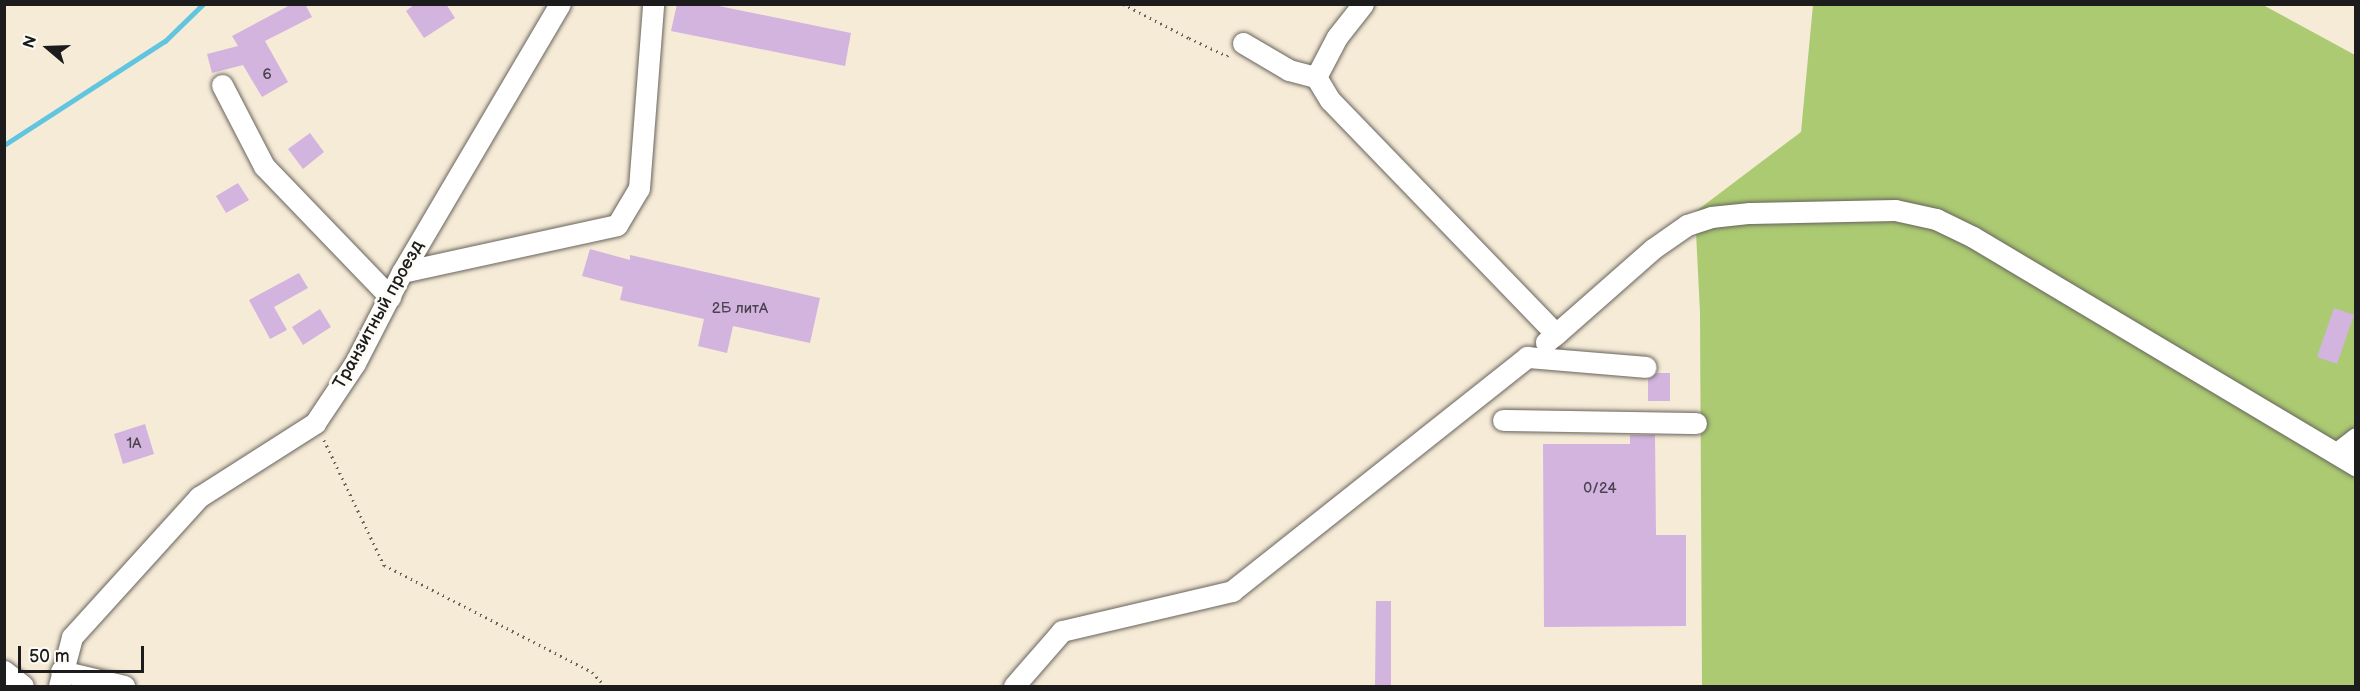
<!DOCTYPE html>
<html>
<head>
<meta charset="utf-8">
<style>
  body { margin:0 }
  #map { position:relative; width:2360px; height:691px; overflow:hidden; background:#f6ebd7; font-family:"Balsamiq Sans",sans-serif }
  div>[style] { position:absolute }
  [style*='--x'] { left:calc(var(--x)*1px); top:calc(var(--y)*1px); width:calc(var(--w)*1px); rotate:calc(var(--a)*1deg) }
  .green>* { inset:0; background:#abca72 }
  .stream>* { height:5px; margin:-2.5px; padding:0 2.5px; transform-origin:2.5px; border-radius:2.5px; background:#61c5df }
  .building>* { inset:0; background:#d2b4df }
  .path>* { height:3px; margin-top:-1.5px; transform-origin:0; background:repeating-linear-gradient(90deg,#68645d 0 1.5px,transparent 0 6px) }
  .roads { filter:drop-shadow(0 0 2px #68645d) drop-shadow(0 0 2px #68645d) }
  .minor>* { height:21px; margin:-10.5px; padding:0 10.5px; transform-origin:10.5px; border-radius:10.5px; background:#fff }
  span { translate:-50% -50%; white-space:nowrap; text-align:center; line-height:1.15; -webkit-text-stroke:6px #fdfcf7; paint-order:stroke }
  .number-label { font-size:15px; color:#4a424d }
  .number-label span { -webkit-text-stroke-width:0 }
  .street-label { font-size:18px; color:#1c1c1c }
  .frame { position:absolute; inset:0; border:6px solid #1c1c1c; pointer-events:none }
  .north { position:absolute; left:18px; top:18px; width:60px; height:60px; -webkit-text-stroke:4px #fdfcf7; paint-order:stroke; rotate:289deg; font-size:16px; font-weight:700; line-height:24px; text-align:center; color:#1c1c1c }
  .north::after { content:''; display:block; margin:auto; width:21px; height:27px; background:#1c1c1c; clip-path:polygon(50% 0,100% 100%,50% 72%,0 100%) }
  .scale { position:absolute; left:18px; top:646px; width:126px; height:27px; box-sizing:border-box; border:3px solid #1c1c1c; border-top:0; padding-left:8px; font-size:18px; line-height:21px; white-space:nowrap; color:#1c1c1c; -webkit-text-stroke:4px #fdfcf7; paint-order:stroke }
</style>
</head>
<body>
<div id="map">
  <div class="green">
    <div style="clip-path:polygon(1813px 5px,2263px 5px,2355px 55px,2355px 686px,1702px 686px,1700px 313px,1695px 212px,1801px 132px)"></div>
  </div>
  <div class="stream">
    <div style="--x:4;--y:145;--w:192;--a:-32.9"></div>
    <div style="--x:165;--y:41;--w:53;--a:-44.2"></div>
  </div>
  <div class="building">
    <div style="clip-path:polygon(292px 4px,305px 4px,312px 17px,265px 41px,288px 82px,262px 97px,243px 65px,212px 73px,207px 54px,238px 46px,232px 36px)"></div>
    <div style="clip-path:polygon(415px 4px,446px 4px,455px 18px,424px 38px,406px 11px)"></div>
    <div style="clip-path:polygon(677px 4px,709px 4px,851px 33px,845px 66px,671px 31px)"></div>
    <div style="clip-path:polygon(310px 133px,324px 152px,303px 169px,288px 149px)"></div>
    <div style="clip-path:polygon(238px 183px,249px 200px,226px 213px,216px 196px)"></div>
    <div style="clip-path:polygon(590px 249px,630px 260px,630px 255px,820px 298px,810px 343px,733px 326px,727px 353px,698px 346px,704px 319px,620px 300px,623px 287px,582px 276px)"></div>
    <div style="clip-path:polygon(299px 273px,308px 288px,274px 307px,287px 330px,270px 339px,249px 300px)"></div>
    <div style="clip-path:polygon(2334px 308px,2354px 315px,2337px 364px,2317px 357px)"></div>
    <div style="clip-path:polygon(320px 309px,331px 327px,303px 345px,292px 327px)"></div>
    <div style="clip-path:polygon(1657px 373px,1670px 373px,1670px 401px,1648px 401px,1648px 379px)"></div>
    <div style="clip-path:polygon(145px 424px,154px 454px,123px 464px,114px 434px)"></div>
    <div style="clip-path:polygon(1630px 435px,1655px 435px,1656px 535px,1686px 535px,1686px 626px,1544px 627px,1543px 444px,1630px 444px)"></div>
    <div style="clip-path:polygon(1376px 601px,1391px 601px,1391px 687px,1375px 687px)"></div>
  </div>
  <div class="path">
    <div style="--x:1123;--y:4;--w:74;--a:27.3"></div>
    <div style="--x:1189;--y:38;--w:42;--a:25.3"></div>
    <div style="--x:1227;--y:56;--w:3;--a:-45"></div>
    <div style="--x:324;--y:440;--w:139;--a:64.4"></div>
    <div style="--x:384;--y:565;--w:234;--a:27.2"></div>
    <div style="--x:592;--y:672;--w:19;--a:47"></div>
  </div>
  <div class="roads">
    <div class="minor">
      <div style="--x:1363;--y:4;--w:42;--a:128.2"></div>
      <div style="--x:1337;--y:37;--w:45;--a:117.7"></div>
      <div style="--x:1316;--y:77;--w:27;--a:59"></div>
      <div style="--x:1330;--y:100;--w:325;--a:46"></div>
      <div style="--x:1556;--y:334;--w:13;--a:141"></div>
      <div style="--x:1243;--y:43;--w:53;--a:30.4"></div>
      <div style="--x:1289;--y:70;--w:28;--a:15"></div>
      <div style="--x:222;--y:85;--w:91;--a:62.6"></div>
      <div style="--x:264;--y:166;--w:182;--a:46.1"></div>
      <div style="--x:402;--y:272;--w:220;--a:-12.3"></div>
      <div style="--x:617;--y:225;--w:43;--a:-59.3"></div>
      <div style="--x:639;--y:188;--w:185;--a:-85.6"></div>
      <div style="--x:1556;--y:334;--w:130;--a:-41.3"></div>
      <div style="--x:1654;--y:248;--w:40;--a:-34.9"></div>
      <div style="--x:1687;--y:225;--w:25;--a:-18"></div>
      <div style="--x:1711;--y:217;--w:39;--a:-6"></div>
      <div style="--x:1750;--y:213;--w:145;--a:-1.2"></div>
      <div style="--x:1895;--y:210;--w:42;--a:12.4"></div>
      <div style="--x:1936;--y:219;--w:41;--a:25.9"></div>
      <div style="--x:1973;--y:237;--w:446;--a:30.8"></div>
      <div style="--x:1503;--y:420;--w:193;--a:0.9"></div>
      <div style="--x:2337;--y:453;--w:24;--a:-38"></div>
      <div style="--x:4;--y:671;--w:24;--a:38"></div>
      <div style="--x:61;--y:671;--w:65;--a:13.4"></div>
      <div style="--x:59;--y:686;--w:51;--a:-75.1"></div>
      <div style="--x:72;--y:637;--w:189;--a:-47.8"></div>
      <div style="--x:199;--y:497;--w:138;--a:-32.5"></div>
      <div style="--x:315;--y:423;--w:72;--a:-56.3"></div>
      <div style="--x:355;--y:363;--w:102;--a:-62.7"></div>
      <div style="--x:402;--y:272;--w:311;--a:-59.5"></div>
      <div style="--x:1014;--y:686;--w:73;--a:-48.9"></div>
      <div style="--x:1062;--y:631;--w:175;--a:-13.2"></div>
      <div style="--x:1232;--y:591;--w:377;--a:-38.4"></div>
      <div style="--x:1527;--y:357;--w:119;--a:4.8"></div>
    </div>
  </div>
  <div class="number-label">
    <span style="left:267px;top:75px">6</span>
    <span style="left:740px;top:309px">2Б литА</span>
    <span style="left:134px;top:444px">1А</span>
    <span style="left:1600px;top:489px">0/24</span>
  </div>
  <div class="street-label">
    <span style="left:379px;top:315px;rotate:-61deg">Транзитный проезд</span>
  </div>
  <div class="frame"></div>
  <div class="north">N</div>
  <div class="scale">50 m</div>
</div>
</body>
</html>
